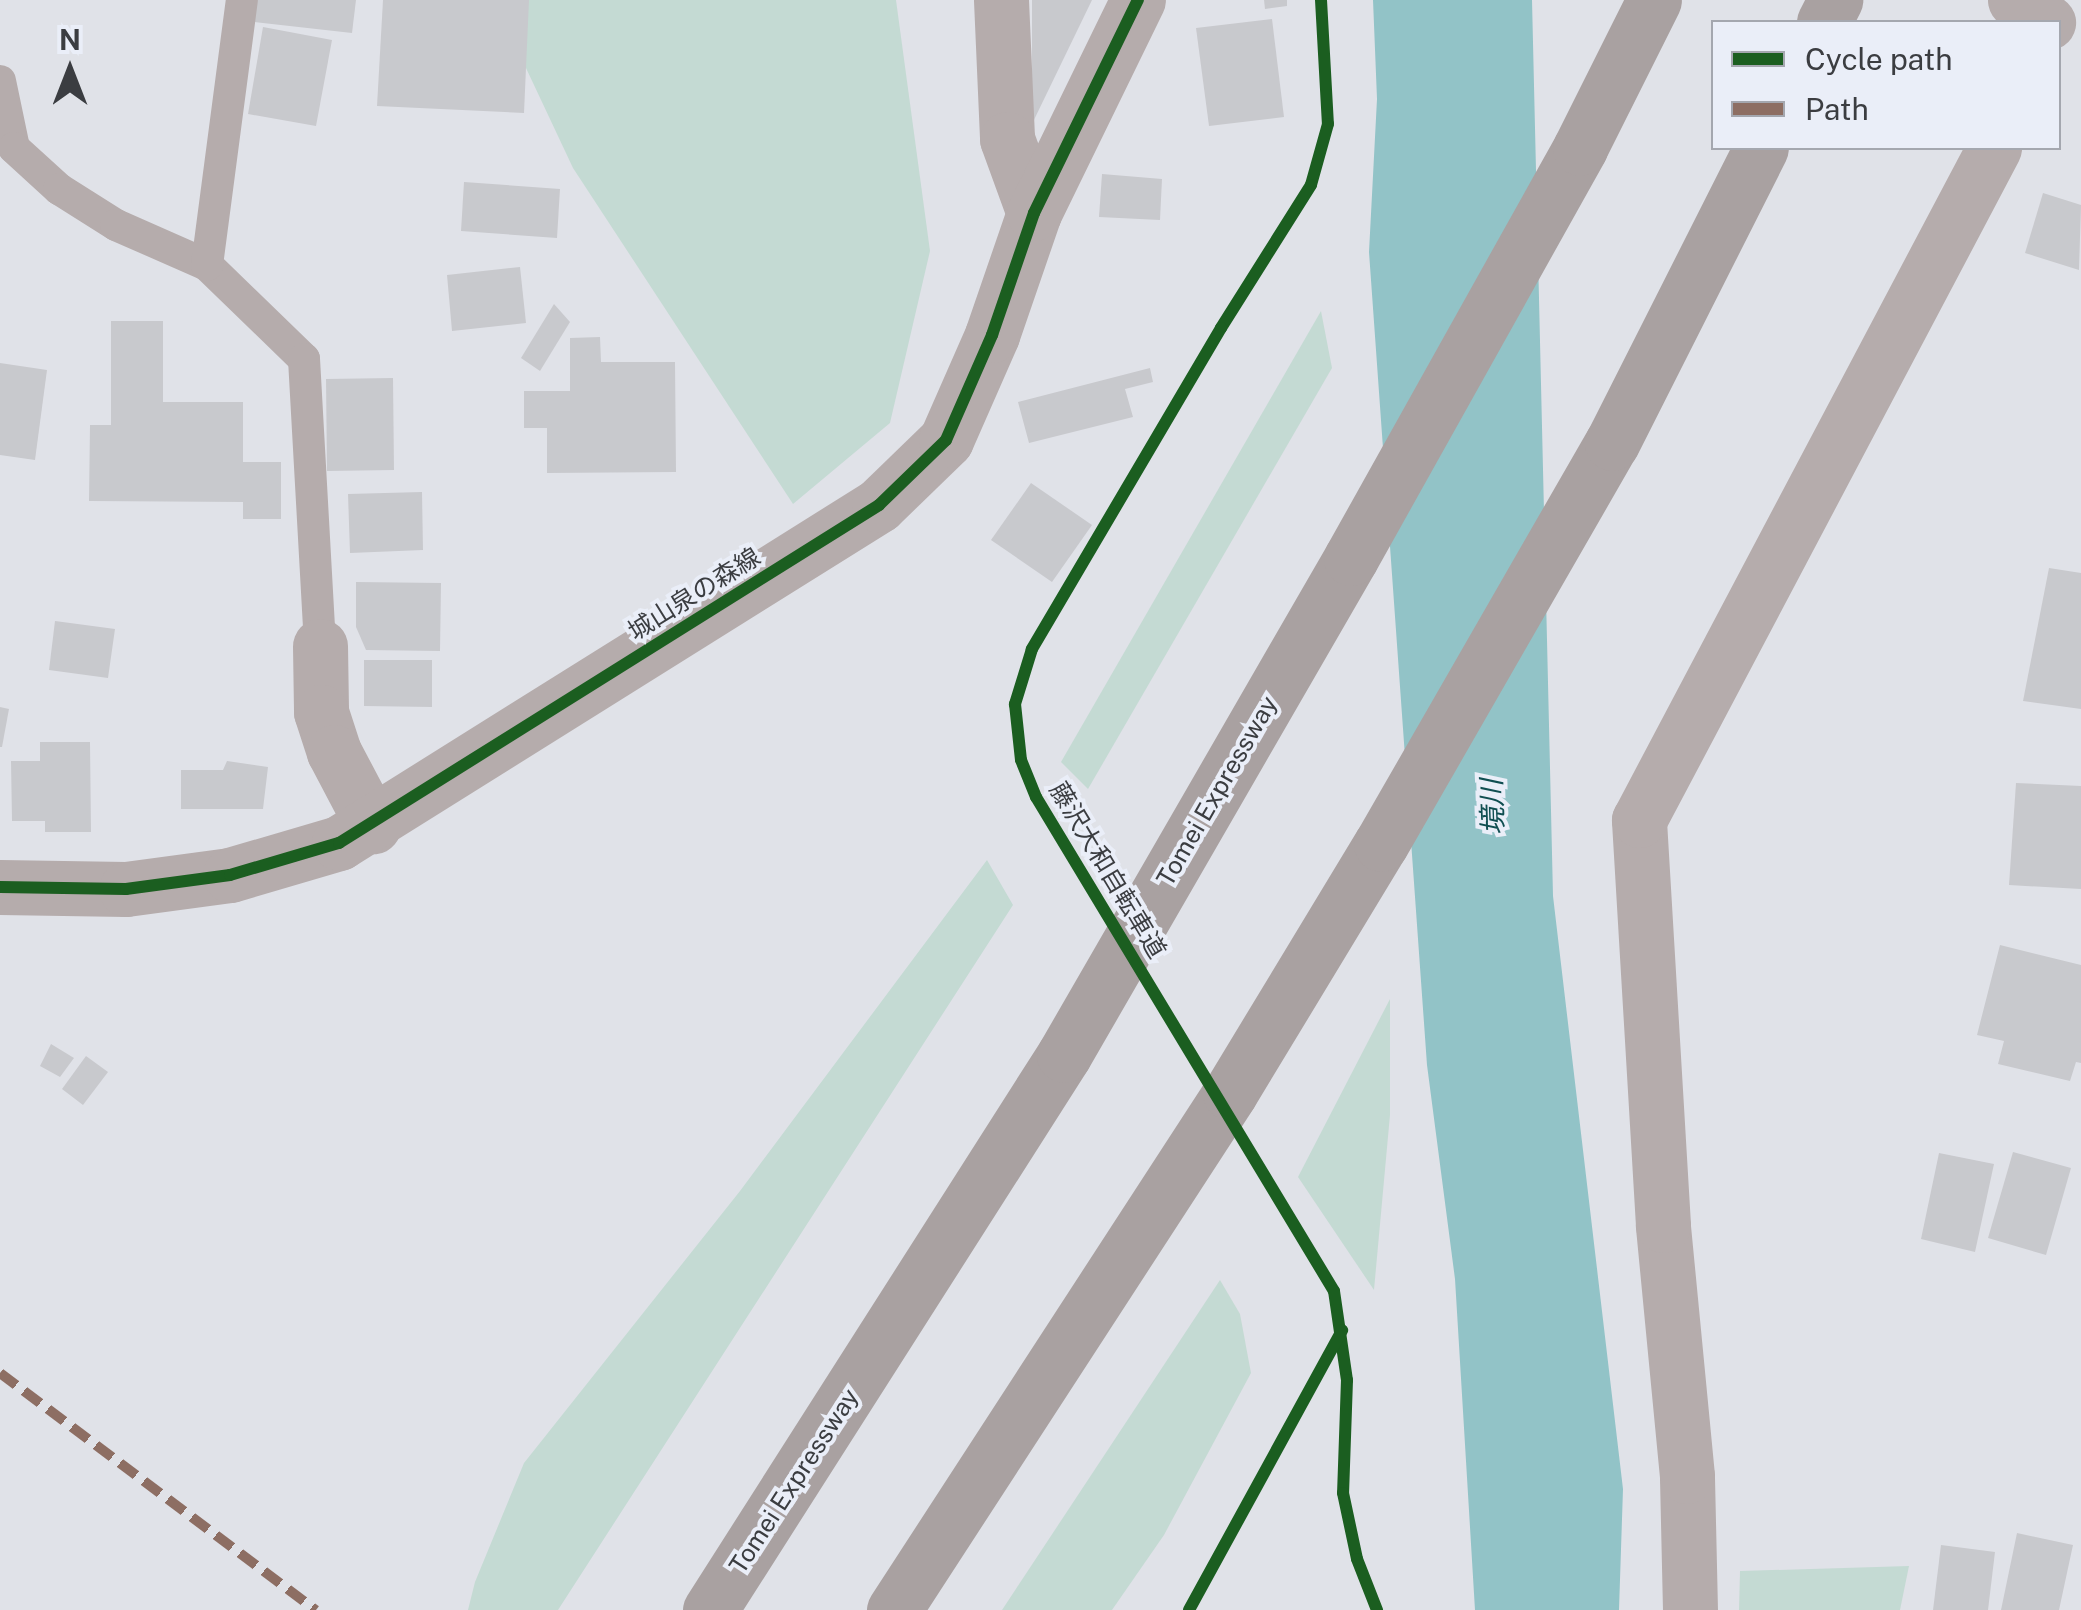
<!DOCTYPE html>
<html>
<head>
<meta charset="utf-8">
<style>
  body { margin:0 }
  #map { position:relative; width:2081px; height:1610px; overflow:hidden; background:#e0e2e8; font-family:"Public Sans","Noto Sans JP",sans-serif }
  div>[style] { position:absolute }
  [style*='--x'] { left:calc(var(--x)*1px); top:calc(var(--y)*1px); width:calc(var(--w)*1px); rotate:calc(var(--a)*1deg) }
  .green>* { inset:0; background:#c4dad3 }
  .water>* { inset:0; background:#92c3c7 }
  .building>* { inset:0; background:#c8c9cd }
  .service>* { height:32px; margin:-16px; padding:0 16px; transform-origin:16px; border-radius:16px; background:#b5acac }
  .minor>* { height:55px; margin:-27.5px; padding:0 27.5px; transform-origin:27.5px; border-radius:27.5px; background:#b5acac }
  .motorway>* { height:55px; margin:-27.5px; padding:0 27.5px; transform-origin:27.5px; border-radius:27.5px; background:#a9a1a1 }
  .quiet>* { height:10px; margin-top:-5px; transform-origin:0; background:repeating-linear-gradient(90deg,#8d6e63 0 20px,transparent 0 30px) }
  .cycleway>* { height:12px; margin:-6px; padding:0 6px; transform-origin:6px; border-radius:6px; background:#1b5e20 }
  span { translate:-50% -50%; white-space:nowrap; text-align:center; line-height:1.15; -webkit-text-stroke:8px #eaeef8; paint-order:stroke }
  .street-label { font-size:25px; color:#3b3d41 }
  .water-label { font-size:28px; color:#104e51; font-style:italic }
  .legend { position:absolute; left:1711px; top:20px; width:350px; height:130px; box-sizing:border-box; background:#eaeef8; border:2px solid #a4a7af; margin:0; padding:12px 18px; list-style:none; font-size:30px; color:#3b3d41 }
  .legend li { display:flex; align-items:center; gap:20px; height:50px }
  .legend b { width:50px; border:2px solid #a4a7af }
  .north { position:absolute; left:20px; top:20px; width:100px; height:100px; -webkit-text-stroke:8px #eaeef8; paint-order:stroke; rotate:0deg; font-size:28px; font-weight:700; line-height:40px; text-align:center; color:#3b3d41 }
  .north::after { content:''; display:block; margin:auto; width:35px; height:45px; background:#3b3d41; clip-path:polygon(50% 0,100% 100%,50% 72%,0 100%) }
</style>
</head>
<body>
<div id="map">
  <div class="green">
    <div style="clip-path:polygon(494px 0,896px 0,930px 251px,890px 423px,793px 504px,573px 168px)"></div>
    <div style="clip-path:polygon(1321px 311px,1332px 368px,1088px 789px,1061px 762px)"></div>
    <div style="clip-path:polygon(987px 860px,1013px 905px,558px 1610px,468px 1610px,475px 1582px,524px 1463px,740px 1191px)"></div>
    <div style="clip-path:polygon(1390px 999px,1390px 1115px,1374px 1290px,1298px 1177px)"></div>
    <div style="clip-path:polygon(1220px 1280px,1240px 1314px,1251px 1373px,1164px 1535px,1112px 1610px,1002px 1610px)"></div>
    <div style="clip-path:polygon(1909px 1566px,1900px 1610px,1739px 1610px,1740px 1571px)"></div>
  </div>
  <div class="water">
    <div style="clip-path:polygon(1373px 0,1532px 0,1553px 896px,1623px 1489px,1619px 1610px,1475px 1610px,1455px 1279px,1427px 1065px,1369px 252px,1377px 99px)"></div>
  </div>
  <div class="building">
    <div style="clip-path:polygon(256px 0,356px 0,352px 33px,254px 22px)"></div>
    <div style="clip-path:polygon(383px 0,529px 0,524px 113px,377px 106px)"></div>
    <div style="clip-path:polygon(1032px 0,1092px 0,1032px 124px)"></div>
    <div style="clip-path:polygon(1264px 0,1287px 0,1287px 6px,1265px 9px)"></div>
    <div style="clip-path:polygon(1272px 19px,1284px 117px,1209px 126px,1196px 28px)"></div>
    <div style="clip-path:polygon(263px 27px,332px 40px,316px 126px,248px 114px)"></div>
    <div style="clip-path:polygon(1102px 174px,1162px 179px,1160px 220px,1099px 217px)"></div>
    <div style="clip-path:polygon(464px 182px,560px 189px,557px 238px,461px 231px)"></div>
    <div style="clip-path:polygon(2043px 193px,2081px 205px,2079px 270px,2025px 253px)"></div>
    <div style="clip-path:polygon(520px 267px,526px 323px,452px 331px,447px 275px)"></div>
    <div style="clip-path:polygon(554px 304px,570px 322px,540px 371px,521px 358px)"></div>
    <div style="clip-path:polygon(111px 321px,163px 321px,163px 402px,243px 402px,243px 462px,281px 462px,281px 519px,243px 519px,243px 502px,89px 501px,90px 425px,111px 425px)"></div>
    <div style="clip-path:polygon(600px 337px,601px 362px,675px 362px,676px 472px,547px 473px,547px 428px,524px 428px,524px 391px,570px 391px,570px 338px)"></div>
    <div style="clip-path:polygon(0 363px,47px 370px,35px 460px,0 455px)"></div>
    <div style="clip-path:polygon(1150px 368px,1153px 382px,1125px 389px,1133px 417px,1029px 443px,1018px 402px)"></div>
    <div style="clip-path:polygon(393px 378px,394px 470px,327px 471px,326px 379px)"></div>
    <div style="clip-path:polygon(1031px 483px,1092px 525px,1052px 582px,991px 540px)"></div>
    <div style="clip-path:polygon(422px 492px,423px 550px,350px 553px,348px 494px)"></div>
    <div style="clip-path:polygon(2049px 568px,2081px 573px,2081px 709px,2023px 701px)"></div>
    <div style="clip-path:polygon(356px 582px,441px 583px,440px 651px,366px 650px,356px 627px)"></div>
    <div style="clip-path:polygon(55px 621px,115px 629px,108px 678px,49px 670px)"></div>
    <div style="clip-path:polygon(364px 660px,432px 660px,432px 707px,364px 706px)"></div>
    <div style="clip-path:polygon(0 707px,9px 709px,2px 747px,0 747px)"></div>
    <div style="clip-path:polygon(40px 742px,90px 742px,91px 832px,45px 832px,45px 821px,12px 821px,11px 761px,40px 761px)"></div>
    <div style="clip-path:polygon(227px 761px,268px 767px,263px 809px,181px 809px,181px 770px,223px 770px)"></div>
    <div style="clip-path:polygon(2016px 783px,2081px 786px,2081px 889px,2009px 885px)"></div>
    <div style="clip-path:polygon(2000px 945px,2081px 965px,2081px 1063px,2076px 1062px,2070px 1081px,1998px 1064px,2004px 1041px,1977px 1035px)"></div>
    <div style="clip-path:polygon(51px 1044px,74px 1058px,60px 1077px,40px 1066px)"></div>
    <div style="clip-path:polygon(86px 1056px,108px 1072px,83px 1105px,62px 1089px)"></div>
    <div style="clip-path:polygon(2013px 1152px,2071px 1168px,2046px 1255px,1988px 1238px)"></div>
    <div style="clip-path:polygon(1939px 1153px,1994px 1164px,1975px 1252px,1921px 1239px)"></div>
    <div style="clip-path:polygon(2017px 1533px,2073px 1545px,2059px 1610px,2001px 1610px)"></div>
    <div style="clip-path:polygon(1941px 1545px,1995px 1552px,1988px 1610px,1933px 1610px)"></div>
  </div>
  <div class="service">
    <div style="--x:0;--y:81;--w:68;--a:78.2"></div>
    <div style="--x:14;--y:148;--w:61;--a:42.3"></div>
    <div style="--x:59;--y:189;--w:67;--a:32.3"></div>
    <div style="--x:116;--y:225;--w:99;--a:23.7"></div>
    <div style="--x:207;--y:265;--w:135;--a:44.1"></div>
    <div style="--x:304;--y:359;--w:287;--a:86.8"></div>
    <div style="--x:207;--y:265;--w:267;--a:-82.5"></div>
  </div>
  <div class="minor">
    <div style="--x:1001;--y:0;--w:139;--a:87.5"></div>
    <div style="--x:1007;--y:139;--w:79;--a:70"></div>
    <div style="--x:2015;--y:0;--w:40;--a:34"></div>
    <div style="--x:320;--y:646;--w:66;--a:89.1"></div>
    <div style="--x:321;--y:712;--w:42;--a:72"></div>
    <div style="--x:334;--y:752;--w:84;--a:62.2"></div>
    <div style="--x:0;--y:887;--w:126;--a:0.9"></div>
    <div style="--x:126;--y:889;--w:105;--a:-7.7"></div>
    <div style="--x:230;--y:875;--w:114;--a:-16.4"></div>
    <div style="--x:339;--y:843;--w:637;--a:-32.04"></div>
    <div style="--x:879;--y:505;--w:93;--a:-44.1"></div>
    <div style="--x:946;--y:440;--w:115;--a:-66.3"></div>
    <div style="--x:992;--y:335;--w:129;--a:-71"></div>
    <div style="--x:1034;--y:213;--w:237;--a:-64"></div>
    <div style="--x:1690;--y:1610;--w:134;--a:-91.3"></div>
    <div style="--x:1687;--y:1476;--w:252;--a:-95.5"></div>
    <div style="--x:1663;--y:1225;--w:406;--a:-93.4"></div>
    <div style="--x:1639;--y:820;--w:760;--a:-62.15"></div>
  </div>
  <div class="motorway">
    <div style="--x:1824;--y:22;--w:25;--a:-63"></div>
    <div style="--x:710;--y:1610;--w:658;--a:-57.47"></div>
    <div style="--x:1064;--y:1055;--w:574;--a:-60"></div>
    <div style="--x:1351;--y:558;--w:470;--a:-60.8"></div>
    <div style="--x:1580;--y:148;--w:165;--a:-63.4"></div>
    <div style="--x:894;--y:1610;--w:617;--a:-56.98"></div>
    <div style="--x:1230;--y:1093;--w:291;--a:-58.8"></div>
    <div style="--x:1381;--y:844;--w:463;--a:-60.1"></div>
    <div style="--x:1612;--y:443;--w:330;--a:-63.2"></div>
  </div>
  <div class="quiet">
    <div style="--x:0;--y:1373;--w:395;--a:36.9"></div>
  </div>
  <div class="cycleway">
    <div style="--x:1321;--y:0;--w:124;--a:86.8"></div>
    <div style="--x:1328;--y:124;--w:63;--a:105.6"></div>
    <div style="--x:1311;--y:185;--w:169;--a:122.2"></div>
    <div style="--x:1221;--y:328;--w:373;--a:120.5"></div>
    <div style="--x:1032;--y:649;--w:58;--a:107.2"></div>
    <div style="--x:1015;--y:704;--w:56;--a:83.9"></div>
    <div style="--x:1021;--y:760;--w:40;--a:68"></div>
    <div style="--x:1036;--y:797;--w:577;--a:58.9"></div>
    <div style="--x:1334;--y:1291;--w:90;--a:81.7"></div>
    <div style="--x:1347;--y:1380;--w:113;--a:92"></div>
    <div style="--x:1343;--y:1493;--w:67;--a:78"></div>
    <div style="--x:1357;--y:1559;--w:55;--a:68.6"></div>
    <div style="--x:0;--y:887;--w:126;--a:0.9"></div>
    <div style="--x:126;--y:889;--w:105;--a:-7.7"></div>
    <div style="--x:230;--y:875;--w:114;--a:-16.4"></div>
    <div style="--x:339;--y:843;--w:637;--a:-32.04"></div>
    <div style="--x:879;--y:505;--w:93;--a:-44.1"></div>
    <div style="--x:946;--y:440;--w:115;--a:-66.3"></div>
    <div style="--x:992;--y:335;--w:129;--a:-71"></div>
    <div style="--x:1034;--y:213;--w:237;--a:-64"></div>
    <div style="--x:1189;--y:1610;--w:319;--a:-61.3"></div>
  </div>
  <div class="street-label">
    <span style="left:694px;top:594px;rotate:-32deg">城山泉の森線</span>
    <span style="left:1217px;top:791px;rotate:-60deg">Tomei Expressway</span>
    <span style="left:1108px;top:870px;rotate:59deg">藤沢大和自転車道</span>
    <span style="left:794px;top:1481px;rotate:-57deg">Tomei Expressway</span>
  </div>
  <div class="water-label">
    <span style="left:1492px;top:807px;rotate:-92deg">境川</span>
  </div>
  <ul class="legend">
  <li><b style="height:12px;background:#1b5e20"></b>Cycle path</li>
  <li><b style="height:12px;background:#8d6e63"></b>Path</li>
  </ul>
  <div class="north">N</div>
</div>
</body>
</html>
